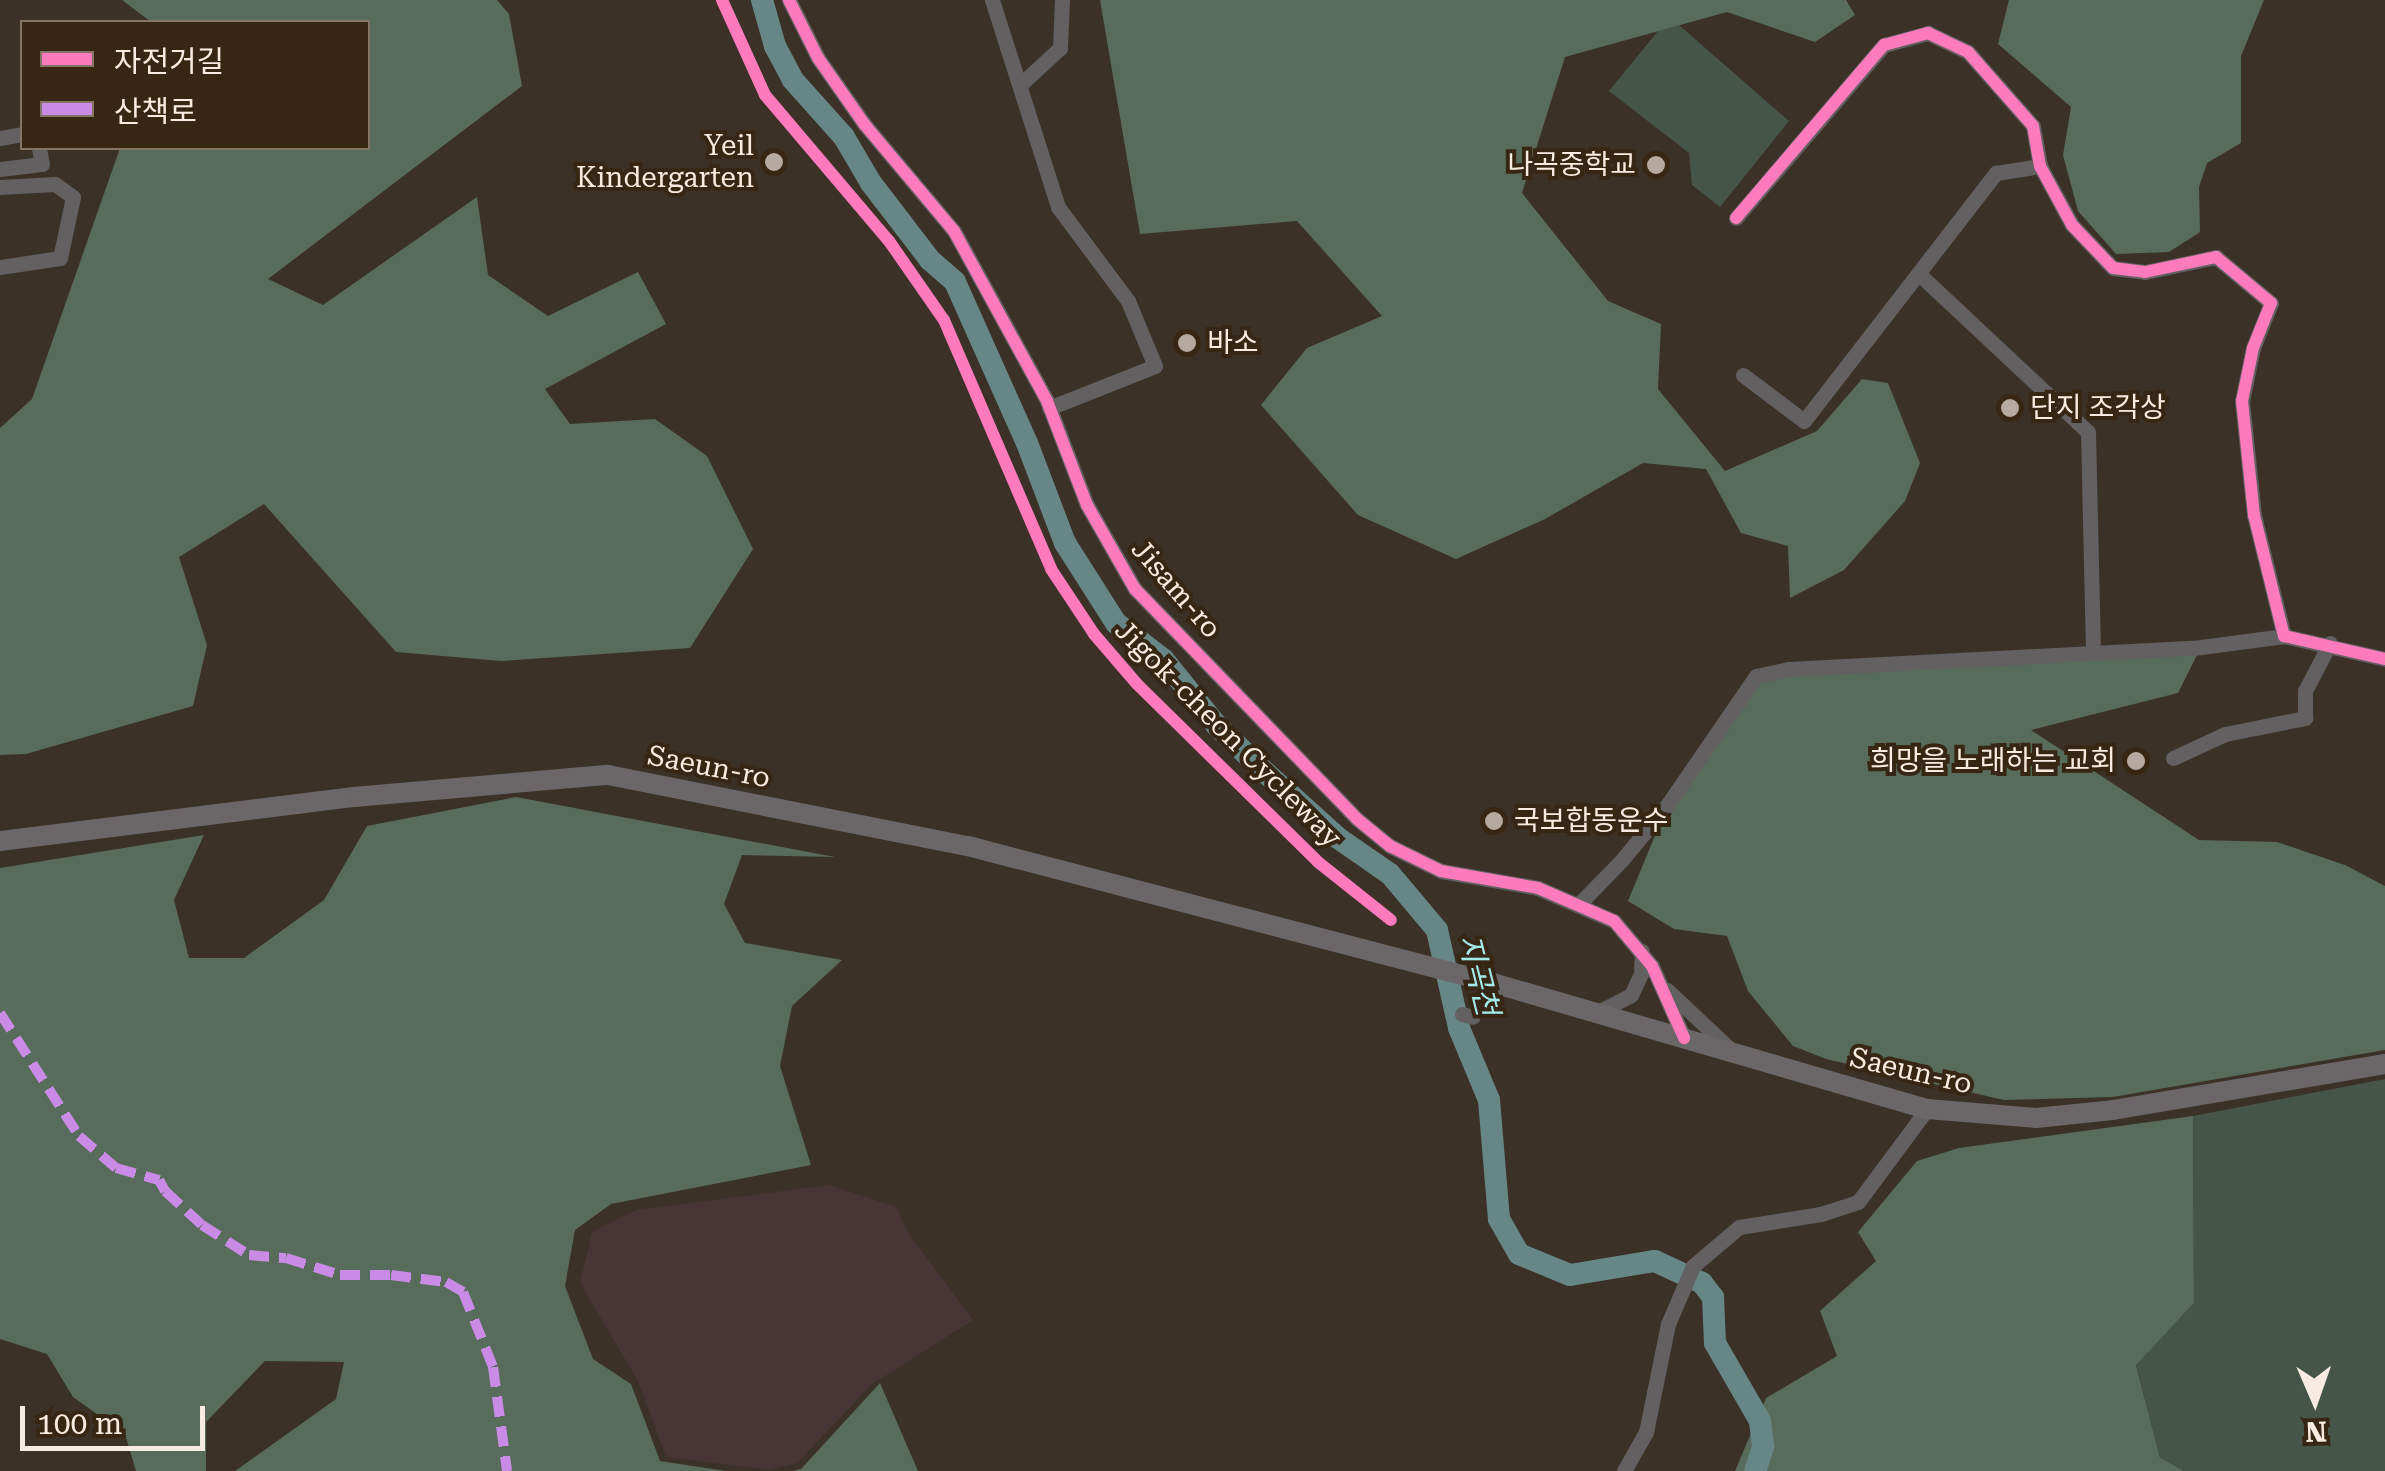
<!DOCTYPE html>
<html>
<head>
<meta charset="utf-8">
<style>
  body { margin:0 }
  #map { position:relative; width:2385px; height:1471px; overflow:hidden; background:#3b3127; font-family:"Roboto Serif","Noto Sans KR",serif }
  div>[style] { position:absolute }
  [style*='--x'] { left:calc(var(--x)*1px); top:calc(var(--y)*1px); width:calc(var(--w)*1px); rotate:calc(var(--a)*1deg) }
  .industrial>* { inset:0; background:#483536 }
  .green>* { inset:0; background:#455548 }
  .forest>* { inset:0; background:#586c5b }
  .river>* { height:22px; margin:-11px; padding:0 11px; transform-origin:11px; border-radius:11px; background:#668786 }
  .minor>* { height:15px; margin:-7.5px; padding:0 7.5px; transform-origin:7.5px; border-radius:7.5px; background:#626061 }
  .major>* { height:20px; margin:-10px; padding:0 10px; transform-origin:10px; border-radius:10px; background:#6b6768 }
  .quiet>* { height:10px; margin-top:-5px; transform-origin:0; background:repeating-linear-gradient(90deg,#ca8be6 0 20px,transparent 0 30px) }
  .cycleway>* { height:12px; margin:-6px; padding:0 6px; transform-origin:6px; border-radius:6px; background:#fd7abc }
  .dots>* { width:28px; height:28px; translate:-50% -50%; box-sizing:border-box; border:5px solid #382615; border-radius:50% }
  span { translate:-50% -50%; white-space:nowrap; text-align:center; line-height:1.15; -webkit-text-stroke:8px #382615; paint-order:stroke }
  .poi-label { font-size:28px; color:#f8ebe1 }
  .right { translate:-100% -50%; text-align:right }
  .left { translate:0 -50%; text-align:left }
  .street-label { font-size:28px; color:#f8ebe1 }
  .water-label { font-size:30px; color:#a3eaeb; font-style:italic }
  .legend { position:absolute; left:20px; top:20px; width:350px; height:130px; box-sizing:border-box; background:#382615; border:2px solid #857567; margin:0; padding:12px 18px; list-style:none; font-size:30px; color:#f8ebe1 }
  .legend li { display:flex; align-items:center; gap:20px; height:50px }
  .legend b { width:50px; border:2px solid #857567 }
  .north { position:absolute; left:2265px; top:1351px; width:100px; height:100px; -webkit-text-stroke:8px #382615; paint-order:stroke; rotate:178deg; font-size:28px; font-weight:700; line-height:40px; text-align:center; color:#f8ebe1 }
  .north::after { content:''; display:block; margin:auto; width:35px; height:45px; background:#f8ebe1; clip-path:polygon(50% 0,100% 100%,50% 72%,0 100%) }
  .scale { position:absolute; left:20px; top:1406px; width:185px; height:45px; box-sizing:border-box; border:5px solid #f8ebe1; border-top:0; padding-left:12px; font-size:30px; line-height:35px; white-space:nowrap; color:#f8ebe1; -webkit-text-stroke:8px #382615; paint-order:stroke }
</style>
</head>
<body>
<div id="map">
  <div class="industrial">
    <div style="clip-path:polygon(829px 1185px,896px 1207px,907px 1231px,973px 1320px,871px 1385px,797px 1463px,769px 1470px,666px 1457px,638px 1381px,580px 1283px,592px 1232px,636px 1210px)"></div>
  </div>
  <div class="green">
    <div style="clip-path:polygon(1679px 25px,1789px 121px,1720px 207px,1692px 185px,1689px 153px,1609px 91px,1658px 31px)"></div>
    <div style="clip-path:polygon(2385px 1079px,2385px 1471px,2184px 1471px,2160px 1459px,2136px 1364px,2194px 1303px,2193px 1116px)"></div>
  </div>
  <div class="forest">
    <div style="clip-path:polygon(122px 0,497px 0,509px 14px,522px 86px,268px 279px,323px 305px,477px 197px,488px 275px,548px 316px,638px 272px,666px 324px,545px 389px,570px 424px,655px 419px,707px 456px,753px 549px,690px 648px,501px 661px,396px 652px,264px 504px,179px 557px,207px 645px,193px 706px,26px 754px,0 755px,0 428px,32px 399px,120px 148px,368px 148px,368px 22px,151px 22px)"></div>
    <div style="clip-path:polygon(1100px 0,1846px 0,1855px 15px,1815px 42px,1727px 12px,1565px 57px,1522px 193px,1608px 301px,1661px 324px,1658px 389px,1725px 471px,1817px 431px,1862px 379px,1888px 383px,1920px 463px,1905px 501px,1844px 570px,1790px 598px,1788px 546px,1741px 533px,1706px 469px,1643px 463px,1545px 519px,1456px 559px,1358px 515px,1261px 405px,1307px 348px,1382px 316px,1297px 221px,1140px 234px)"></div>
    <div style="clip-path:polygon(2009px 0,2264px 0,2241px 56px,2241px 143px,2207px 163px,2199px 187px,2200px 232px,2169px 252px,2116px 254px,2078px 211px,2063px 155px,2071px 107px,1998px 44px)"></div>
    <div style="clip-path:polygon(2201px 647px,2178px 693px,2031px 730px,2199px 840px,2277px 842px,2345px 865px,2385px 886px,2385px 1050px,2113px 1097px,2004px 1100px,1826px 1059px,1793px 1046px,1748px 991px,1727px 936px,1674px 929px,1628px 901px,1668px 804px,1756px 676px)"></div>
    <div style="clip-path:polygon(516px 797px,835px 857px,742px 855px,724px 904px,745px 943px,842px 960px,792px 1006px,780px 1066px,811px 1165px,611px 1204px,575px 1230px,565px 1286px,593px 1359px,631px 1384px,660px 1461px,726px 1471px,235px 1471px,336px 1399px,344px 1362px,265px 1361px,206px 1422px,206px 1471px,136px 1471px,125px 1434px,73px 1397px,47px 1354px,0 1339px,0 868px,204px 835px,174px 900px,189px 958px,244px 958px,324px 900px,367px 826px)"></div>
    <div style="clip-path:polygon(2193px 1116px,2194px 1303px,2136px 1365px,2160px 1458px,2184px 1471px,1735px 1471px,1766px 1398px,1837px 1356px,1820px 1311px,1876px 1261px,1858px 1232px,1917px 1161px,1959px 1148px)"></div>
    <div style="clip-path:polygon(880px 1383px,918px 1471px,793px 1471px,801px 1469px)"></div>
  </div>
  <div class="river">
    <div style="--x:762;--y:0;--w:48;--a:74.2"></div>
    <div style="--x:775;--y:46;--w:38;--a:62"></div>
    <div style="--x:793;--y:80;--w:76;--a:48.2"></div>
    <div style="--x:844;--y:137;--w:53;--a:59.6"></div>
    <div style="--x:871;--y:183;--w:97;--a:52.5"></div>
    <div style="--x:930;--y:260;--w:33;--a:41"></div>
    <div style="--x:955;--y:282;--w:176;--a:65.9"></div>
    <div style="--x:1027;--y:443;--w:107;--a:69.2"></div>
    <div style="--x:1065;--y:543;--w:95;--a:57.5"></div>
    <div style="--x:1116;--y:623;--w:59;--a:37.5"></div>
    <div style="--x:1163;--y:659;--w:86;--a:51.1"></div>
    <div style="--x:1217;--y:726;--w:68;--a:43.8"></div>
    <div style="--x:1266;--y:773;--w:97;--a:42.1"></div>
    <div style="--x:1338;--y:838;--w:63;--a:34.7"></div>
    <div style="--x:1390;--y:874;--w:73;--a:50"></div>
    <div style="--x:1437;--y:930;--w:100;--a:77.3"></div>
    <div style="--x:1459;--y:1028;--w:78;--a:67.4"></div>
    <div style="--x:1489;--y:1100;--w:119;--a:85.2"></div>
    <div style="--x:1499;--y:1219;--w:40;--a:60.3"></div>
    <div style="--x:1519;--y:1254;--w:55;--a:22.4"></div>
    <div style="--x:1570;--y:1275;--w:86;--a:-9.4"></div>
    <div style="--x:1655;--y:1261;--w:52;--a:25.1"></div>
    <div style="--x:1702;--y:1283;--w:18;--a:52"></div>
    <div style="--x:1713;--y:1297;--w:46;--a:87.5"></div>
    <div style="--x:1715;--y:1343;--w:90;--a:60"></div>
    <div style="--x:1760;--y:1421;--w:26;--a:83"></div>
    <div style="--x:1763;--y:1447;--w:25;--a:108"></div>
  </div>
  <div class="minor">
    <div style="--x:789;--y:0;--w:65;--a:63.4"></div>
    <div style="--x:818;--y:58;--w:82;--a:55"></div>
    <div style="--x:865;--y:125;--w:138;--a:50"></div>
    <div style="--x:954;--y:231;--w:194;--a:61.3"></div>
    <div style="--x:1047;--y:401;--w:111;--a:69"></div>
    <div style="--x:1087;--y:505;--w:97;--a:60.3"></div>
    <div style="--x:1135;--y:589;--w:320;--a:46"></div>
    <div style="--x:1357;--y:819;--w:43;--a:39.3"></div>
    <div style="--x:1390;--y:846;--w:57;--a:26.1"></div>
    <div style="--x:1441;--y:871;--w:98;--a:9.9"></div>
    <div style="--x:1538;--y:888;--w:83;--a:23.5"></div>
    <div style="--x:1614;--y:921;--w:59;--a:49.8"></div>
    <div style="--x:1652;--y:966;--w:79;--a:66"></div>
    <div style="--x:992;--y:0;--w:217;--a:72.3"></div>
    <div style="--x:1058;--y:207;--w:117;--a:53.3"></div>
    <div style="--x:1128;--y:301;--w:70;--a:67.4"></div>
    <div style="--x:1155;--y:366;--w:114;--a:158.4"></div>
    <div style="--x:1021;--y:84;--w:53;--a:-42.7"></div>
    <div style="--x:1060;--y:48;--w:48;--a:-87.6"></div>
    <div style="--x:0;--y:138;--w:22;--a:-10"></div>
    <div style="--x:0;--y:169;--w:42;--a:-6.8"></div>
    <div style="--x:42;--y:164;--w:16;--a:-101"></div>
    <div style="--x:0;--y:187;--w:55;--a:-3.1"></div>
    <div style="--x:55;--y:184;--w:22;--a:36"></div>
    <div style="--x:73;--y:197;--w:62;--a:102"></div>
    <div style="--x:60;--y:258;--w:61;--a:171.5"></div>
    <div style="--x:1736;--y:218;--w:228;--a:-49.5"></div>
    <div style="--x:1884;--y:45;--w:46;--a:-15.3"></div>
    <div style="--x:1928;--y:33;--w:44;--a:25.4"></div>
    <div style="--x:1968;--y:52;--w:98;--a:48.7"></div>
    <div style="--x:2033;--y:126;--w:41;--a:80.1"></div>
    <div style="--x:2040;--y:166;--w:67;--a:61.5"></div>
    <div style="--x:2072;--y:225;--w:59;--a:46.4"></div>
    <div style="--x:2113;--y:268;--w:32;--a:7"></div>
    <div style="--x:2145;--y:272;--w:73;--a:-11.9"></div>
    <div style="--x:2216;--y:257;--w:72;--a:39.9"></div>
    <div style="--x:2271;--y:303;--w:48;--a:111.8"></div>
    <div style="--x:2253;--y:348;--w:54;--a:101.7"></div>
    <div style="--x:2242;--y:401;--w:115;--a:84"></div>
    <div style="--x:2254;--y:515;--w:125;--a:76.1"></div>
    <div style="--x:2284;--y:636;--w:104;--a:12.8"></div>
    <div style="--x:1919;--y:274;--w:231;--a:43.1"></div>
    <div style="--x:2088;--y:432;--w:221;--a:88.7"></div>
    <div style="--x:1743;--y:375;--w:76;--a:37"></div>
    <div style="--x:1804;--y:421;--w:314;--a:-52.3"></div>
    <div style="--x:1996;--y:173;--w:45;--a:-9"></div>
    <div style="--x:2173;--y:758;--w:57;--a:-24.8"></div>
    <div style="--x:2225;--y:734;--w:82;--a:-11.3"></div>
    <div style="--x:2305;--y:718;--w:27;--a:-90"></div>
    <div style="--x:2305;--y:691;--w:54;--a:-62.5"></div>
    <div style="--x:1578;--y:905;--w:62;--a:-45.7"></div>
    <div style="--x:1621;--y:861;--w:74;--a:-50.5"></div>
    <div style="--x:1668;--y:804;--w:155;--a:-55.5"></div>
    <div style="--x:1756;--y:676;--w:33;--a:-12"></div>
    <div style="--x:1788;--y:669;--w:414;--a:-3"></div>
    <div style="--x:2201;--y:647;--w:84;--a:-7.5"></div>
    <div style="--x:1667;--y:990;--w:91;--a:43.2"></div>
    <div style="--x:1596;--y:1013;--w:39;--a:-27"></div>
    <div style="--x:1631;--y:995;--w:23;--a:-65"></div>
    <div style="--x:1641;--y:974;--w:23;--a:-88"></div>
    <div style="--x:1462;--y:1014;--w:11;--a:15"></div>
    <div style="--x:1624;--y:1471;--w:45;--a:-60.6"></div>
    <div style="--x:1646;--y:1432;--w:110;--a:-78.5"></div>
    <div style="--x:1668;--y:1324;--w:63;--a:-66.7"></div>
    <div style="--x:1693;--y:1266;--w:60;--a:-40.3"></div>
    <div style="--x:1739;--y:1227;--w:83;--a:-9"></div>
    <div style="--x:1821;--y:1214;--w:39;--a:-18"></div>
    <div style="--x:1858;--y:1202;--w:116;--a:-53.4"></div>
  </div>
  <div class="major">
    <div style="--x:0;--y:841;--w:357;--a:-7.1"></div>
    <div style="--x:354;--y:797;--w:255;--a:-5"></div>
    <div style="--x:608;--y:775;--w:367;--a:11.2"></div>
    <div style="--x:968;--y:846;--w:543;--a:14.63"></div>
    <div style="--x:1493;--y:983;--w:452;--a:16.2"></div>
    <div style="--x:1927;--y:1109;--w:109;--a:4.7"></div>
    <div style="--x:2036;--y:1118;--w:77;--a:-5.9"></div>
    <div style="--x:2113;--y:1110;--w:276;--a:-9.6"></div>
  </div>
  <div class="quiet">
    <div style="--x:0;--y:1013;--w:146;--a:57.3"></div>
    <div style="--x:79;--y:1136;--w:49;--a:40.9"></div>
    <div style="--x:116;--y:1168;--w:45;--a:15.6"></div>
    <div style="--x:159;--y:1180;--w:13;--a:61"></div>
    <div style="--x:165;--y:1191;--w:50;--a:42.6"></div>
    <div style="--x:202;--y:1225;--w:56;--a:32.6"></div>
    <div style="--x:249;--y:1255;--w:37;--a:5"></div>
    <div style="--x:286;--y:1258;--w:57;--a:17.5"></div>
    <div style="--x:340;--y:1275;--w:51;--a:0"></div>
    <div style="--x:391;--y:1275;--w:55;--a:7.3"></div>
    <div style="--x:446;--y:1282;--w:20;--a:30"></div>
    <div style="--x:463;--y:1292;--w:81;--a:68.2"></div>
    <div style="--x:493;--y:1367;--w:105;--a:82.3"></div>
  </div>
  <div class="cycleway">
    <div style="--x:722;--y:0;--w:104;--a:65.6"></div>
    <div style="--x:765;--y:95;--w:192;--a:49.7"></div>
    <div style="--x:889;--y:241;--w:96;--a:55.2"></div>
    <div style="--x:944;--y:320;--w:271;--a:66.7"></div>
    <div style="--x:1051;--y:569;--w:78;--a:56.5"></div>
    <div style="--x:1094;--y:634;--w:66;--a:49.3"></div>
    <div style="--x:1137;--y:684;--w:254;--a:44.5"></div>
    <div style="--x:1318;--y:862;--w:93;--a:38.5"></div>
    <div style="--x:789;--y:0;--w:65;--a:63.4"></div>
    <div style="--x:818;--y:58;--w:82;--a:55"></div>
    <div style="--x:865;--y:125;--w:138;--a:50"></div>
    <div style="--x:954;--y:231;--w:194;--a:61.3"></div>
    <div style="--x:1047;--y:401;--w:111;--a:69"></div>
    <div style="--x:1087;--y:505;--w:97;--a:60.3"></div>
    <div style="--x:1135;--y:589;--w:320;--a:46"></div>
    <div style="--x:1357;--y:819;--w:43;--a:39.3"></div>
    <div style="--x:1390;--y:846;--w:57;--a:26.1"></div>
    <div style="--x:1441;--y:871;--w:98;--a:9.9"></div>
    <div style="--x:1538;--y:888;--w:83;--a:23.5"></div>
    <div style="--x:1614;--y:921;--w:59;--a:49.8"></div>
    <div style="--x:1652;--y:966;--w:79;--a:66"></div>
    <div style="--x:1736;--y:218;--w:228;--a:-49.5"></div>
    <div style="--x:1884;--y:45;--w:46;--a:-15.3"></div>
    <div style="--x:1928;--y:33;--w:44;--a:25.4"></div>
    <div style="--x:1968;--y:52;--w:98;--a:48.7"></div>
    <div style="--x:2033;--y:126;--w:41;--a:80.1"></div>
    <div style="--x:2040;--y:166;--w:67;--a:61.5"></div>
    <div style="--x:2072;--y:225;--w:59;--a:46.4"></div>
    <div style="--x:2113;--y:268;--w:32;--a:7"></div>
    <div style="--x:2145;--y:272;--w:73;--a:-11.9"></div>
    <div style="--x:2216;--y:257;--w:72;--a:39.9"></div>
    <div style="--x:2271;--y:303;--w:48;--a:111.8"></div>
    <div style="--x:2253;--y:348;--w:54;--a:101.7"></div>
    <div style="--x:2242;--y:401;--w:115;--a:84"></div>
    <div style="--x:2254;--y:515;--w:125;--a:76.1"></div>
    <div style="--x:2284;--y:636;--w:104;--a:12.8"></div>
  </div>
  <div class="dots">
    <div style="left:774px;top:162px;background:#b6aaa0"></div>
    <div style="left:1656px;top:165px;background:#b6aaa0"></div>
    <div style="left:1187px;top:343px;background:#b6aaa0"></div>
    <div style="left:2010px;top:408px;background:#b6aaa0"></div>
    <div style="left:2136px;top:761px;background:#b6aaa0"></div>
    <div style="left:1494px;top:821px;background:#b6aaa0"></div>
  </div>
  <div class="poi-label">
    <span class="right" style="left:754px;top:162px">Yeil<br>Kindergarten</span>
    <span class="right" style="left:1636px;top:165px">나곡중학교</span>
    <span class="left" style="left:1207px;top:343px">바소</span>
    <span class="left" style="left:2030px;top:408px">단지 조각상</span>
    <span class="right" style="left:2116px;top:761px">희망을 노래하는 교회</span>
    <span class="left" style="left:1514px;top:821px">국보합동운수</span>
  </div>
  <div class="street-label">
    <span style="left:1176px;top:589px;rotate:49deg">Jisam-ro</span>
    <span style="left:1228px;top:734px;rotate:45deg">Jigok-cheon Cycleway</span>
    <span style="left:709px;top:767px;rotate:11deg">Saeun-ro</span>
    <span style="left:1911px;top:1071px;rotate:13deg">Saeun-ro</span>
  </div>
  <div class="water-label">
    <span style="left:1478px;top:975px;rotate:76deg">지곡천</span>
  </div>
  <ul class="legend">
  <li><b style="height:12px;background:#fd7abc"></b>자전거길</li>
  <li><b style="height:12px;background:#ca8be6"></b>산책로</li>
  </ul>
  <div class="north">N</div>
  <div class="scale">100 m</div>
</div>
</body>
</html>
